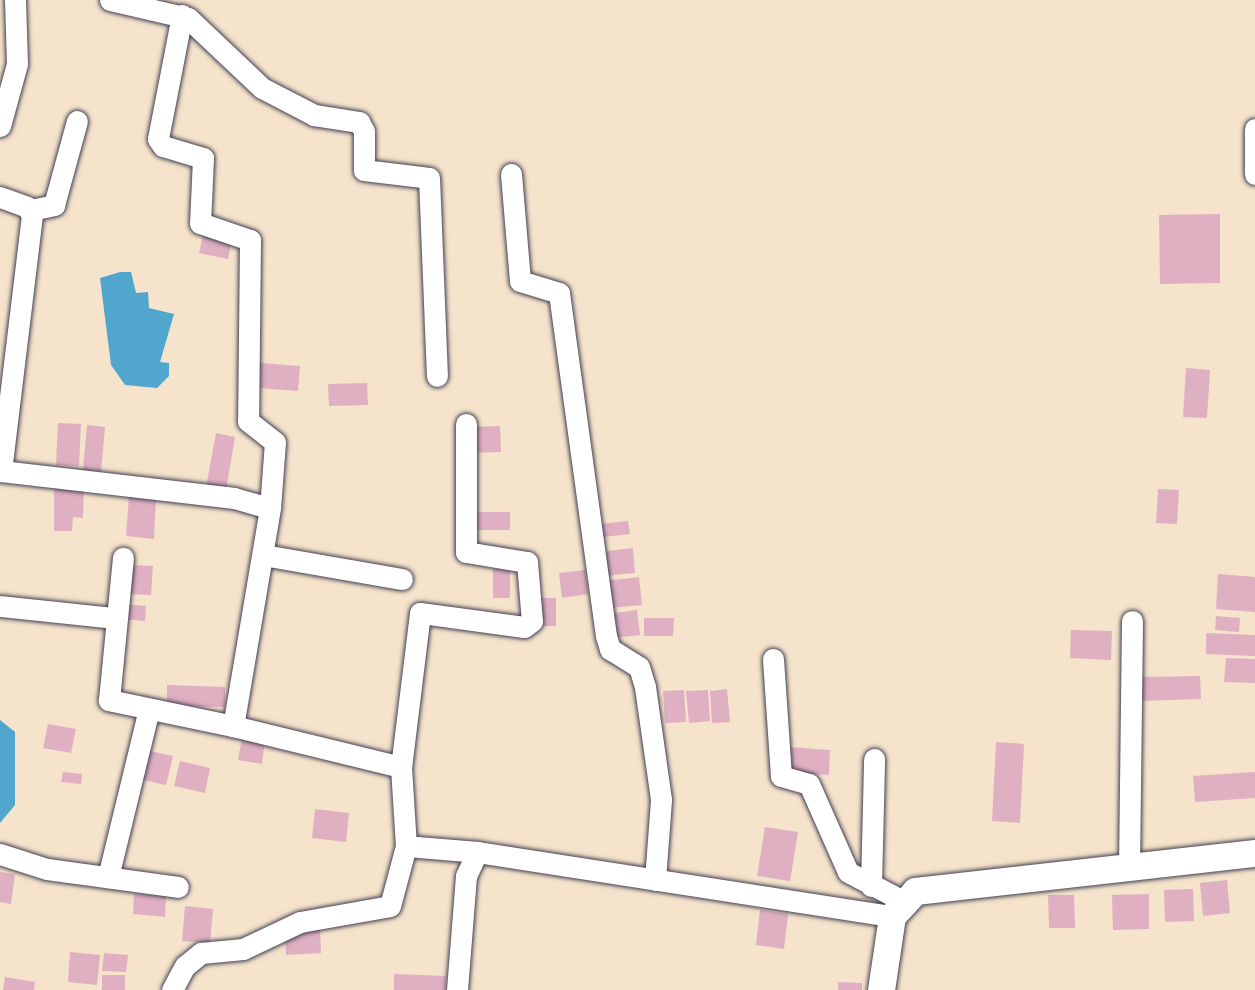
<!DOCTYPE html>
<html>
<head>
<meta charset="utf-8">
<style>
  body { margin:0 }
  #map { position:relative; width:1255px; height:990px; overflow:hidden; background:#f5e3cb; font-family:"Indie Flower",sans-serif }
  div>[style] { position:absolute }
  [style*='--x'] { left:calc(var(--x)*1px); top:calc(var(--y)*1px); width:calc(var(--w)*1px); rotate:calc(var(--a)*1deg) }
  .water>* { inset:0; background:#51a6cd }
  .building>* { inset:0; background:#dfafc2 }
  .roads { filter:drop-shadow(0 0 2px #423f51) drop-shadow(0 0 2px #423f51) }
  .minor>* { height:21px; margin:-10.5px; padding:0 10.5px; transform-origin:10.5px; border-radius:10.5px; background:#fff }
  .tertiary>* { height:27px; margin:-13.5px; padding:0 13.5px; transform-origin:13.5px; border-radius:13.5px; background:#fff }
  span { translate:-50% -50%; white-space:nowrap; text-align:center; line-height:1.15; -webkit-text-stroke:5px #fff; paint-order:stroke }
</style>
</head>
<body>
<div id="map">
  <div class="water">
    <div style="clip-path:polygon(120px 272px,131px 272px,136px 293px,148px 292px,149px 308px,174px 314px,160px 362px,169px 363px,169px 376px,157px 388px,125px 385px,111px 365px,100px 278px)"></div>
    <div style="clip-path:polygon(0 720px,15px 732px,15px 805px,0 823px)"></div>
  </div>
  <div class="building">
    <div style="clip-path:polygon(1220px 214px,1220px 283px,1160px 284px,1159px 215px)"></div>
    <div style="clip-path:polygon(203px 235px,232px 240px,228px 259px,199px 253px)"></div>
    <div style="clip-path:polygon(260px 363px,300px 366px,298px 391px,258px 388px)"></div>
    <div style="clip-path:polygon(1186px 368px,1210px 370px,1207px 418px,1183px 417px)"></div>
    <div style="clip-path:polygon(367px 383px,368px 405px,329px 406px,328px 384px)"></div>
    <div style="clip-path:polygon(58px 423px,81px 424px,79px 466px,56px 465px)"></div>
    <div style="clip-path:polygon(87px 425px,105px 427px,101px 472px,83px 470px)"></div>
    <div style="clip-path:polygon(500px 426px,501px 452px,470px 453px,469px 427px)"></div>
    <div style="clip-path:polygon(216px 433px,235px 437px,226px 490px,206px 487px)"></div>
    <div style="clip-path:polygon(54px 487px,84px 487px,83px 518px,73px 517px,72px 531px,54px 531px)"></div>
    <div style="clip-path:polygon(1158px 489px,1179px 490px,1177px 524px,1156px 523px)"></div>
    <div style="clip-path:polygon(129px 496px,156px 498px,154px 539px,126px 536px)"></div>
    <div style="clip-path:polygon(471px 512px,510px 512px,510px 530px,471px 530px)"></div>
    <div style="clip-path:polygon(628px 521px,630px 534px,603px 537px,601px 524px)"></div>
    <div style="clip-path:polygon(633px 548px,635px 573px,601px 576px,599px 552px)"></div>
    <div style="clip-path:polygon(126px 565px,153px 566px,151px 595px,124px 594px)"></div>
    <div style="clip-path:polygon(493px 569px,510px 569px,510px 598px,493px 598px)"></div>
    <div style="clip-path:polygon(585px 570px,588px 594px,562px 598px,559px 573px)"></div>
    <div style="clip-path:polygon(1218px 574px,1255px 577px,1255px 612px,1216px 609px)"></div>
    <div style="clip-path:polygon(639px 577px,642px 605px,608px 608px,605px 581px)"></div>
    <div style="clip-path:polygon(540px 598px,556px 598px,556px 626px,540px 626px)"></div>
    <div style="clip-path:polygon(122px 604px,146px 606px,145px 621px,121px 619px)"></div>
    <div style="clip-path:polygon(637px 610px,640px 635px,611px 638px,608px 614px)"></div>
    <div style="clip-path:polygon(1216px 616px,1240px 618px,1239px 632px,1215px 630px)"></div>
    <div style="clip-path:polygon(644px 618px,674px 618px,673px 636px,644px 636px)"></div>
    <div style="clip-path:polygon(1071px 630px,1112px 631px,1111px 660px,1070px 658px)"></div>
    <div style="clip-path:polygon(1206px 633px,1255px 635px,1255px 656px,1206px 654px)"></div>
    <div style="clip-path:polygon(1226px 658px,1255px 659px,1255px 683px,1224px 682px)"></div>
    <div style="clip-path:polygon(1200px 676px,1201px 699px,1141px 701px,1141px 677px)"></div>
    <div style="clip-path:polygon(167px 685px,225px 687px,225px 707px,167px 706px)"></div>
    <div style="clip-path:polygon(727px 689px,730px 722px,712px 723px,710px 691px)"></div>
    <div style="clip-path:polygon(684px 690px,686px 722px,665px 723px,663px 691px)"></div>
    <div style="clip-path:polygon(708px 690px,710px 721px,689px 723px,686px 691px)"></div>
    <div style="clip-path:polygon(48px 724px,76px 729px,71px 753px,43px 748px)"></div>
    <div style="clip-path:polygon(242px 737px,265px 741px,262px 764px,238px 760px)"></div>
    <div style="clip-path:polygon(996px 742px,1024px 744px,1020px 823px,992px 821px)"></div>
    <div style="clip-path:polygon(787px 747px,830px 750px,829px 775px,785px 772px)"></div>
    <div style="clip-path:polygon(146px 750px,173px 756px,166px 785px,139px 779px)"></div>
    <div style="clip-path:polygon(180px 761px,210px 768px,205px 793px,174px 786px)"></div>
    <div style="clip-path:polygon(63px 772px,82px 774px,81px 784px,61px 782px)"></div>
    <div style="clip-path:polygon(1255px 772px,1255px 798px,1195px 802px,1193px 776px)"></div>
    <div style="clip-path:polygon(315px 809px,349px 813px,346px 842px,312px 838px)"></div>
    <div style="clip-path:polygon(765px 827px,798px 832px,790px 881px,757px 876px)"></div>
    <div style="clip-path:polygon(0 872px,15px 874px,11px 904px,0 902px)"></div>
    <div style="clip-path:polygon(1227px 880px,1230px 913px,1203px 916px,1200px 883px)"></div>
    <div style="clip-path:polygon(1193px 889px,1194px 921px,1165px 922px,1164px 890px)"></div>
    <div style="clip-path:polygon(134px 894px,166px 896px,165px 917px,133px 914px)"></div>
    <div style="clip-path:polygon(1149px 894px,1149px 929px,1113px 930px,1112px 895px)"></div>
    <div style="clip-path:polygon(1048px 895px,1074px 895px,1075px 928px,1049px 928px)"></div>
    <div style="clip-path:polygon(185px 906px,213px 909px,210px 943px,182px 941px)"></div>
    <div style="clip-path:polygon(760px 910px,788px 914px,784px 949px,756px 945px)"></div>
    <div style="clip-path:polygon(320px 928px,321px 953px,286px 955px,285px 930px)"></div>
    <div style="clip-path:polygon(70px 952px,100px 955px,97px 985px,68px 982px)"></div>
    <div style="clip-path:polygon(104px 953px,128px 955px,126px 972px,102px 971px)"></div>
    <div style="clip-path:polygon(394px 974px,446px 976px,445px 990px,394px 990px)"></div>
    <div style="clip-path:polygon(102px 975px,125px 975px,125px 990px,102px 990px)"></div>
    <div style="clip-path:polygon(5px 977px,35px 982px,34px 990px,3px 990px)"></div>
    <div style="clip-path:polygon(838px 982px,862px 983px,862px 990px,838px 990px)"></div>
  </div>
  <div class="roads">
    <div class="minor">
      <div style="--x:110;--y:0;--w:80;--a:13"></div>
      <div style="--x:188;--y:18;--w:102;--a:43.4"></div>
      <div style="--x:262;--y:88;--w:59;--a:27.4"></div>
      <div style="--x:314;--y:115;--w:46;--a:8.8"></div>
      <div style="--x:359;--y:122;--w:10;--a:61"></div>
      <div style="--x:364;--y:131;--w:39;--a:90"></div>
      <div style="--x:364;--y:170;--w:65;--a:7"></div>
      <div style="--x:429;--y:178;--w:198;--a:87.7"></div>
      <div style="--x:182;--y:15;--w:126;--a:101"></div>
      <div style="--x:158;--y:139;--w:9;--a:54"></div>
      <div style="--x:163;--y:146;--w:42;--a:16.7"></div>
      <div style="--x:203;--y:158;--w:65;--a:92.6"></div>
      <div style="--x:200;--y:223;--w:53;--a:18.8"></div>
      <div style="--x:250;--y:240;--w:181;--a:90.6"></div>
      <div style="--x:248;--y:421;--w:34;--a:38"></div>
      <div style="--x:275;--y:442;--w:66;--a:94.3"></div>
      <div style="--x:0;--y:126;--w:64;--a:-74.7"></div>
      <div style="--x:17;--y:64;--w:64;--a:-91.8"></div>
      <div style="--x:1255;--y:129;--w:45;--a:90"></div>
      <div style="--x:511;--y:174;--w:107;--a:85.2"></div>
      <div style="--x:520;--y:281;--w:41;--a:17.1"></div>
      <div style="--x:559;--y:293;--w:346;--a:82.2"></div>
      <div style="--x:606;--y:636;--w:14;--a:73"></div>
      <div style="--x:610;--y:649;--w:34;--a:32"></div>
      <div style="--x:639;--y:667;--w:21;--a:73"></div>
      <div style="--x:645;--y:687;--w:114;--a:81.9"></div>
      <div style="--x:661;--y:800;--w:80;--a:94.3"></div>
      <div style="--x:0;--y:197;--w:29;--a:20"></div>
      <div style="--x:27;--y:207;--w:9;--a:58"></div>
      <div style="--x:32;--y:215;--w:258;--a:96.9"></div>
      <div style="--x:1;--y:471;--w:235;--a:6.6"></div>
      <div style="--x:234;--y:498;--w:37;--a:16"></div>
      <div style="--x:270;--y:508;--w:221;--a:99.6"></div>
      <div style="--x:233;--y:726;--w:127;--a:-168.2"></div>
      <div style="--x:109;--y:700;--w:143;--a:-84.4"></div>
      <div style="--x:31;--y:210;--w:24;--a:-12"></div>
      <div style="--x:54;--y:205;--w:87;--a:-74.7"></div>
      <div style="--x:466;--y:424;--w:128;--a:90"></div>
      <div style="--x:466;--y:552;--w:62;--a:9.3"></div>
      <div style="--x:527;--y:562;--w:59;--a:85.2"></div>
      <div style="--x:532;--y:621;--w:10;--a:143"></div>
      <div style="--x:524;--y:627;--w:105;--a:-172.3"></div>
      <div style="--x:420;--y:613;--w:155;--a:97"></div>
      <div style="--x:401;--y:767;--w:79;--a:86.4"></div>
      <div style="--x:406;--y:846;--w:71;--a:4.8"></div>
      <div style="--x:263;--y:555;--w:141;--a:9.8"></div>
      <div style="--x:0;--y:606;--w:115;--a:6"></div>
      <div style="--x:773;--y:659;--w:117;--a:86.1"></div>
      <div style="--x:781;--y:776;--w:29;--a:16"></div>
      <div style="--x:809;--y:784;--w:96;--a:66.1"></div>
      <div style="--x:848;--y:872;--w:60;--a:27.8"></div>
      <div style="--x:233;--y:726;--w:173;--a:13.7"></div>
      <div style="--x:0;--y:854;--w:49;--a:17.7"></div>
      <div style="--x:47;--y:869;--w:132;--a:7.8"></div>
      <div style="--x:1129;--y:868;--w:247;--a:-89.3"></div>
      <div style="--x:108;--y:877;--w:173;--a:-76.3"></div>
      <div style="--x:871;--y:886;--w:127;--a:-88.6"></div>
      <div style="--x:172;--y:990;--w:27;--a:-62"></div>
      <div style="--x:185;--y:966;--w:21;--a:-39"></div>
      <div style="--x:201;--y:953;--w:42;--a:-5.4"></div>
      <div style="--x:243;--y:949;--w:63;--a:-25.3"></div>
      <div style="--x:300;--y:922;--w:91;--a:-10.1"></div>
      <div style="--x:390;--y:906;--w:62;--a:-75.1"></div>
      <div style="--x:457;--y:990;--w:114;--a:-85.5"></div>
      <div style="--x:466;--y:876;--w:26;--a:-65"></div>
      <div style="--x:477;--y:852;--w:420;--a:8.8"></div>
    </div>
    <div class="tertiary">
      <div style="--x:881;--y:990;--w:75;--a:-81.5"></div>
      <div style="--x:892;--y:916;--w:34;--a:-47"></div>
      <div style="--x:915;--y:891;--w:342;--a:-6.4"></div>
    </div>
  </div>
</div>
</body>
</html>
